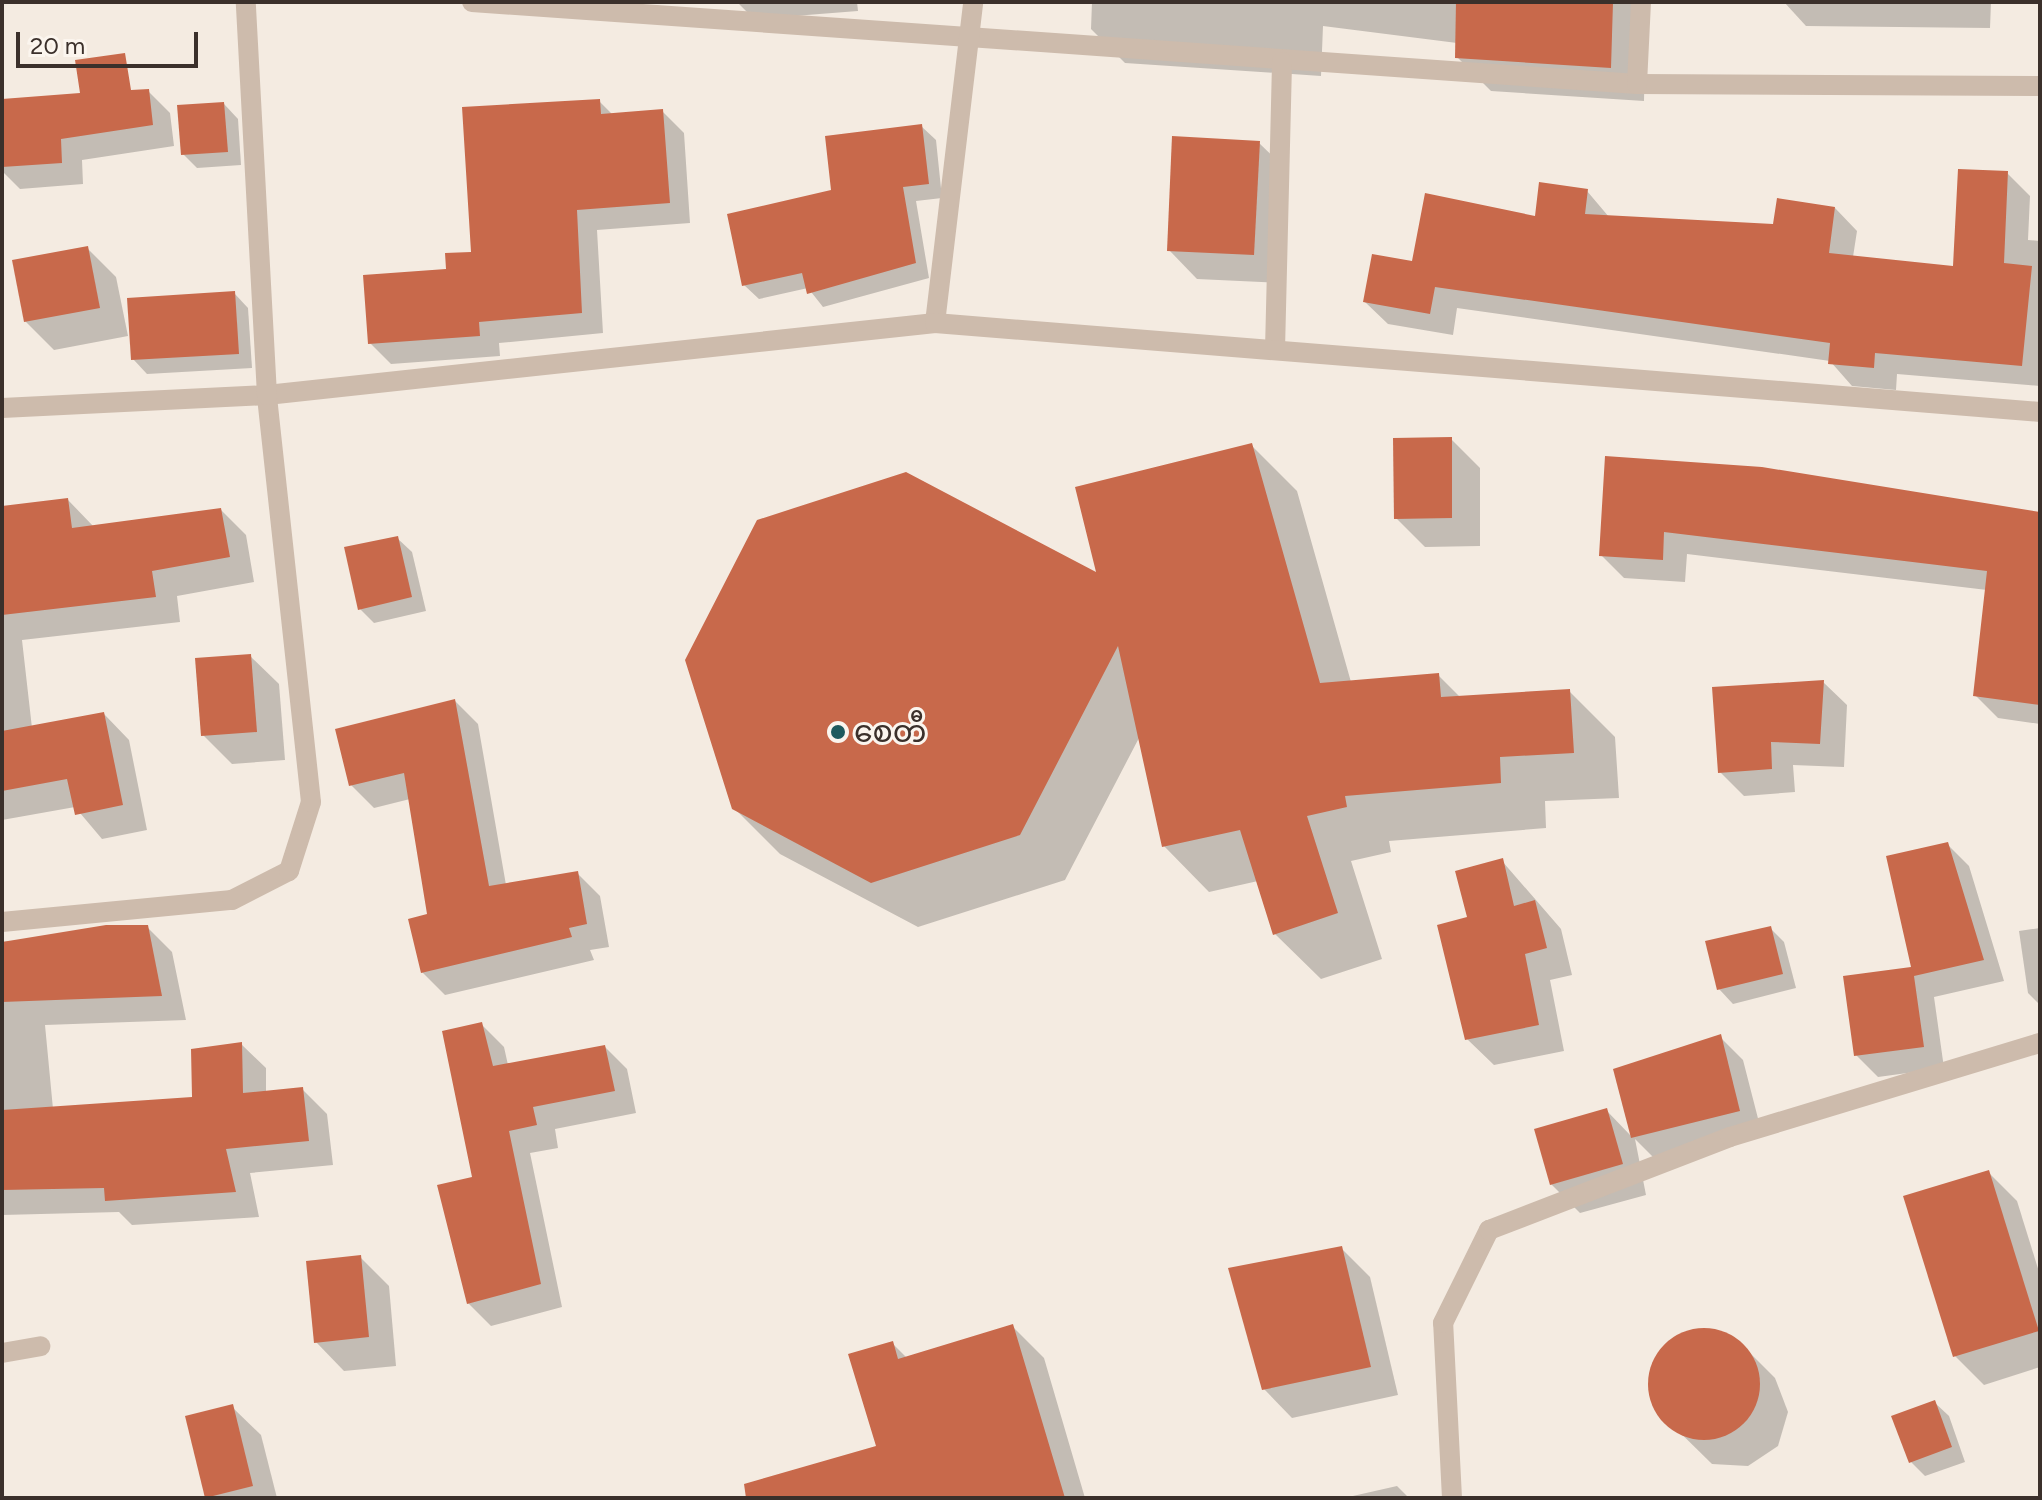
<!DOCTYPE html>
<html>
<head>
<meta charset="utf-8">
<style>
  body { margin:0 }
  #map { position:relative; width:2042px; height:1500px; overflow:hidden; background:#f4ebe1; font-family:Figtree,"Noto Sans Myanmar",sans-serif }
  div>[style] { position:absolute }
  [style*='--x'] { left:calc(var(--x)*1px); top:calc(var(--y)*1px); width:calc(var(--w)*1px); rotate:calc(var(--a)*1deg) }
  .shadow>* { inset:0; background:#0003 }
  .building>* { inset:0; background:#c8694b }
  .round { border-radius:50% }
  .minor>* { height:20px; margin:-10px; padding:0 10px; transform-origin:10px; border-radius:10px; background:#cdbbac }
  .dots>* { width:22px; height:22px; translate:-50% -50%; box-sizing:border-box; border:4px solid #fbf5ee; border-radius:50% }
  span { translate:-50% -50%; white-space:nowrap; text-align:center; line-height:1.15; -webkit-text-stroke:6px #fbf5ee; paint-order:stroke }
  .poi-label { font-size:30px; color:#3b302b }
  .left { translate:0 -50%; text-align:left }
  .frame { position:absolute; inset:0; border:4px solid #3b302b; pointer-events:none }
  .scale { position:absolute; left:16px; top:32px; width:182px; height:36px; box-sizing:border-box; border:4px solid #3b302b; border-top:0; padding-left:10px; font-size:24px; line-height:28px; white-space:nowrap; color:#3b302b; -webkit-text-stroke:6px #fbf5ee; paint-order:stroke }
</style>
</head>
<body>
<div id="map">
  <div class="shadow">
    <div style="clip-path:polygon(737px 2px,857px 2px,858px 11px,754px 19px)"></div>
    <div style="clip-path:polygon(1092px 2px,1646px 2px,1644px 101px,1491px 91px,1457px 57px,1457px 43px,1323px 26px,1321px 76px,1125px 63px,1091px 29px)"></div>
    <div style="clip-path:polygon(1991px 2px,1990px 28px,1806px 26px,1784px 2px)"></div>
    <div style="clip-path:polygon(148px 91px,170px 113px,174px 146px,82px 160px,83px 184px,20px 189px,2px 171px,2px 101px)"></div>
    <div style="clip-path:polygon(599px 101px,613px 115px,662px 111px,684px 133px,690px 223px,597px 230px,603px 333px,499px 343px,500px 356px,391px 364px,370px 343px,473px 254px)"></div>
    <div style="clip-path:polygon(224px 104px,238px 119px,241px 165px,197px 168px,183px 154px)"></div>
    <div style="clip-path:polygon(921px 126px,936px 140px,942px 198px,916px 201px,929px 278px,823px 307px,808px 288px,759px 299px,744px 285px,833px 192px)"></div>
    <div style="clip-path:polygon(1259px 143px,1288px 171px,1282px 283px,1197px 279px,1169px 250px)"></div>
    <div style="clip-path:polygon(2007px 173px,2030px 196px,2028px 240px,2040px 241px,2040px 386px,1897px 374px,1896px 390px,1852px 386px,1830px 361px,1457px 308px,1453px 335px,1388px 324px,1365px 302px,1413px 264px,1537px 219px,1587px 191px,1609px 217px,1775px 226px,1835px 208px,1857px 231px,1853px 257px,1955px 268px)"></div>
    <div style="clip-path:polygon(87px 248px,116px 277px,128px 336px,54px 350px,25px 321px)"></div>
    <div style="clip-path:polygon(234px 293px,248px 308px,252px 368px,147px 374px,133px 359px)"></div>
    <div style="clip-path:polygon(1451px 439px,1480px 468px,1480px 546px,1425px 547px,1396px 518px)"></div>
    <div style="clip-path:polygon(1251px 445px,1297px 491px,1351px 682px,1438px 675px,1461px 698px,1569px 691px,1615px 737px,1619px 798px,1545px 801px,1546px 828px,1389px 841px,1391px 852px,1351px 861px,1382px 959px,1321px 979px,1275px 934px,1258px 881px,1209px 892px,1164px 846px,1140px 736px,1065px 880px,918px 927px,780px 854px,734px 808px,1099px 576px)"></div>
    <div style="clip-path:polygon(1607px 458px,2040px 515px,2040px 724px,1998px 718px,1975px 695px,1987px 590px,1687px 554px,1685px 582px,1624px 578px,1601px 555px)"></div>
    <div style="clip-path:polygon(68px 500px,94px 527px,221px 510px,246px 535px,254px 582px,177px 596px,180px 622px,22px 640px,32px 728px,104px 714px,129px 740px,147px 830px,102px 839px,75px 807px,2px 820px,2px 516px)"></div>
    <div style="clip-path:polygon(397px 538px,412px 552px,426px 611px,374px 623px,360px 609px)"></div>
    <div style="clip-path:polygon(250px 656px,279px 684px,285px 760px,232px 764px,203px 735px)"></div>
    <div style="clip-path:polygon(1823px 682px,1847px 705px,1844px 767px,1793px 765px,1795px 792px,1744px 796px,1720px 772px)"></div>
    <div style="clip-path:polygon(455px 701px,478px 724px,506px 885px,577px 873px,600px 896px,609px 947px,590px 950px,594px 960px,445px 995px,422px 972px,430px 916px,410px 799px,374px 808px,351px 785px)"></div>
    <div style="clip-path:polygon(1948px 845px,1969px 866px,2004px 981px,1934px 997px,1944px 1068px,1878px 1077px,1856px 1055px,1914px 968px)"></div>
    <div style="clip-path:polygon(1502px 861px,1561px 929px,1572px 975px,1550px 980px,1564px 1051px,1494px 1065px,1467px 1039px,1470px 919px)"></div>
    <div style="clip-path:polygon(147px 927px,172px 952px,186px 1020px,45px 1025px,53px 1109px,194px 1099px,241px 1044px,266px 1068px,266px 1093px,302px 1089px,327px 1114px,333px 1165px,250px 1173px,259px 1217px,132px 1225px,119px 1212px,2px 1215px,2px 942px)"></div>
    <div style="clip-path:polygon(1770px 928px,1784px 942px,1796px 988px,1733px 1004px,1719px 989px)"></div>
    <div style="clip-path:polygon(2040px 928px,2040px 1005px,2028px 993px,2019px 931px)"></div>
    <div style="clip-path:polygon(481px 1024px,504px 1047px,508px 1065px,605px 1047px,627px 1069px,636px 1113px,555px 1129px,558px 1148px,530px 1153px,562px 1307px,491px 1326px,468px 1303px)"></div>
    <div style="clip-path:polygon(1720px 1037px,1743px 1060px,1762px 1134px,1656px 1160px,1635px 1139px,1646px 1195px,1580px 1213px,1551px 1184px,1606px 1110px,1632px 1137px)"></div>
    <div style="clip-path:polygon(1988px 1172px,2017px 1201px,2040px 1275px,2040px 1367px,1984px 1385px,1955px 1356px)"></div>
    <div style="clip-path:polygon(1341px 1248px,1370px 1277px,1398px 1395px,1292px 1418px,1264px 1389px)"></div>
    <div style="clip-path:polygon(360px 1257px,389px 1286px,396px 1366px,344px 1371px,316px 1342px)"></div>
    <div style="clip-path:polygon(1012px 1326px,1044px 1358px,1085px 1498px,760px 1498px,878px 1448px,892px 1343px,907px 1358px)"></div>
    <div style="clip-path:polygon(1698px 1330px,1745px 1348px,1775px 1378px,1788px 1412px,1778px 1446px,1748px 1466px,1712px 1464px,1656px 1409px,1650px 1375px,1667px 1344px)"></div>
    <div style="clip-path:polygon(1934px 1402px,1949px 1416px,1965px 1462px,1925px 1476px,1911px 1462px)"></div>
    <div style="clip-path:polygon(232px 1407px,261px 1435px,277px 1498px,207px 1497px)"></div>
    <div style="clip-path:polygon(1397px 1486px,1409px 1498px,1344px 1498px)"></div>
  </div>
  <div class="building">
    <div style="clip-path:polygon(1456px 2px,1613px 2px,1611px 68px,1455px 58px)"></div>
    <div style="clip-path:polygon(125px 53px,131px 90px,149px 89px,153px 125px,61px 139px,62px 163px,2px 167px,2px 99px,80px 93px,75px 60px)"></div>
    <div style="clip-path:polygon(600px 99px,601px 114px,663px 109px,670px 203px,577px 210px,582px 313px,479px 322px,480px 336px,368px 344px,363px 275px,446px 269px,445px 253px,471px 252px,462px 107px)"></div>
    <div style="clip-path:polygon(224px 102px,228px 152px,181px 155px,177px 105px)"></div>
    <div style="clip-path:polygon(922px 124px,929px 184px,903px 187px,916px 263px,807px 294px,802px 273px,742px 286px,727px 214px,831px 190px,825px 136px)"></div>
    <div style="clip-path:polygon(1172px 136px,1260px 141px,1254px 255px,1167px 251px)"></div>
    <div style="clip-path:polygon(1958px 169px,2008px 171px,2004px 263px,2032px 266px,2022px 366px,1875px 353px,1874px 368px,1828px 364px,1830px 343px,1435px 287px,1430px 314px,1363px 302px,1372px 254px,1412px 261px,1425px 193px,1535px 216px,1539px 182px,1588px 189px,1585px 214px,1773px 224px,1777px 198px,1835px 207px,1829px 253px,1953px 266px)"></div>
    <div style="clip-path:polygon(88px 246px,100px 308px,24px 322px,12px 260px)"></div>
    <div style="clip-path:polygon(235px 291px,239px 354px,131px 360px,127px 298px)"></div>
    <div style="clip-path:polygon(1452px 437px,1452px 518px,1394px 519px,1393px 438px)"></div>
    <div style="clip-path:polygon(1252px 443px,1320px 683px,1439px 673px,1441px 697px,1570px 689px,1574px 753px,1500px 757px,1501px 783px,1345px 796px,1347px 807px,1307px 816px,1338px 913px,1273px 935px,1240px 830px,1162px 847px,1118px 646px,1020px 835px,871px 883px,732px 809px,685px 660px,757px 520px,906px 472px,1096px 572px,1075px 487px)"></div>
    <div style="clip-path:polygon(1605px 456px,1762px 467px,2040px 512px,2040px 705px,1973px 696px,1987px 571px,1664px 532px,1663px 560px,1599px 556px)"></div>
    <div style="clip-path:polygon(68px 498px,72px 528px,221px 508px,230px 557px,152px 571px,156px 597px,2px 615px,2px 506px)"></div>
    <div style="clip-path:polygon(398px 536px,412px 597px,358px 610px,344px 547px)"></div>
    <div style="clip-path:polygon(251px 654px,257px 732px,201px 736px,195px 658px)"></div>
    <div style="clip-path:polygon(1824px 680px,1820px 744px,1771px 742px,1772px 769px,1718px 773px,1712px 687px)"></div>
    <div style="clip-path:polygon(455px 699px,489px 886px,578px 871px,587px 924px,569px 928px,572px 937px,421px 973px,408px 919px,427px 914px,404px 773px,349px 786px,335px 729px)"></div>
    <div style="clip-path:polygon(104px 712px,123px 805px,75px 815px,67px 779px,2px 791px,2px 731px)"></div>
    <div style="clip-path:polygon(1948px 842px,1984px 960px,1914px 976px,1924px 1047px,1854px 1056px,1843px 976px,1911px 967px,1886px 856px)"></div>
    <div style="clip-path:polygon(1503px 858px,1514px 906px,1535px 900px,1547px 948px,1525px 954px,1539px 1025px,1465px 1040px,1437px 925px,1467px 917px,1455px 871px)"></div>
    <div style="clip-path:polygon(106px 925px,148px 925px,162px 996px,2px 1002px,2px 942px)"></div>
    <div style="clip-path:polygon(1771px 926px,1783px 974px,1717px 990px,1705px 941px)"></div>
    <div style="clip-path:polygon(482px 1022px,493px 1066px,605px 1045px,615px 1091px,533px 1107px,537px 1125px,509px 1131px,541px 1284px,467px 1304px,437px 1185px,472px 1177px,442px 1031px)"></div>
    <div style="clip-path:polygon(1721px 1034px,1740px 1111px,1631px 1138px,1613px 1069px)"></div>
    <div style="clip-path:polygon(242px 1042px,243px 1093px,303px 1087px,309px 1141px,226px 1149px,236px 1192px,105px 1201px,104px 1188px,2px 1190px,2px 1110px,192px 1097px,191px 1049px)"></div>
    <div style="clip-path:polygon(1607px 1108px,1623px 1164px,1550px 1185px,1534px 1129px)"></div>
    <div style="clip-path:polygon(1989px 1170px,2039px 1331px,1953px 1357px,1903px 1196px)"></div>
    <div style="clip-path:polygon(1342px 1246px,1371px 1367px,1262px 1390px,1228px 1268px)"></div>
    <div style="clip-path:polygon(361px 1255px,369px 1337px,314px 1343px,306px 1261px)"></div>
    <div style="clip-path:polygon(1013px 1324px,1065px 1498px,746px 1498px,744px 1484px,876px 1446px,848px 1354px,893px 1341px,898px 1359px)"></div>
    <div class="round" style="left:1648px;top:1328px;width:112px;height:112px"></div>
    <div style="clip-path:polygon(1935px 1400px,1952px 1447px,1909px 1463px,1891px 1416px)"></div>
    <div style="clip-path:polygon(233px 1404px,253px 1486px,205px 1498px,185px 1416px)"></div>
  </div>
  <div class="minor">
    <div style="--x:472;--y:2;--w:1168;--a:4.03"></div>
    <div style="--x:1637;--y:84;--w:403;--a:0.3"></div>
    <div style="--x:1637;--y:84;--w:82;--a:-87.2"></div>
    <div style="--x:935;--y:323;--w:323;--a:-83.2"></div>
    <div style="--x:1275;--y:350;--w:288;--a:-88.6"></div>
    <div style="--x:2;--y:408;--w:265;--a:-2.8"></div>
    <div style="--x:267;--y:395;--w:672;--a:-6.15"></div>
    <div style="--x:935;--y:323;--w:1109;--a:4.6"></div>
    <div style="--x:2;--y:922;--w:231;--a:-5.5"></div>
    <div style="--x:232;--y:900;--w:64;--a:-27"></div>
    <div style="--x:289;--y:871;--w:72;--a:-72.3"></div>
    <div style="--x:311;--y:802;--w:409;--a:-96.2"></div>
    <div style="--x:267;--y:395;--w:394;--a:-93.1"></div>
    <div style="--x:2;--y:1353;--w:39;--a:-10"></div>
    <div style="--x:1452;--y:1498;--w:175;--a:-92.9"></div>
    <div style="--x:1443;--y:1323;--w:104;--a:-63.7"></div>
    <div style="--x:1489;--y:1230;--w:258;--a:-21.1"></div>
    <div style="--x:1730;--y:1137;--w:324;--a:-16.9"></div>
  </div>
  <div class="dots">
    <div style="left:838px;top:732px;background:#1f5a5e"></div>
  </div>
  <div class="poi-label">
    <span class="left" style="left:854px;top:732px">စေတီ</span>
  </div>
  <div class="frame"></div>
  <div class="scale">20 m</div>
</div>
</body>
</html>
